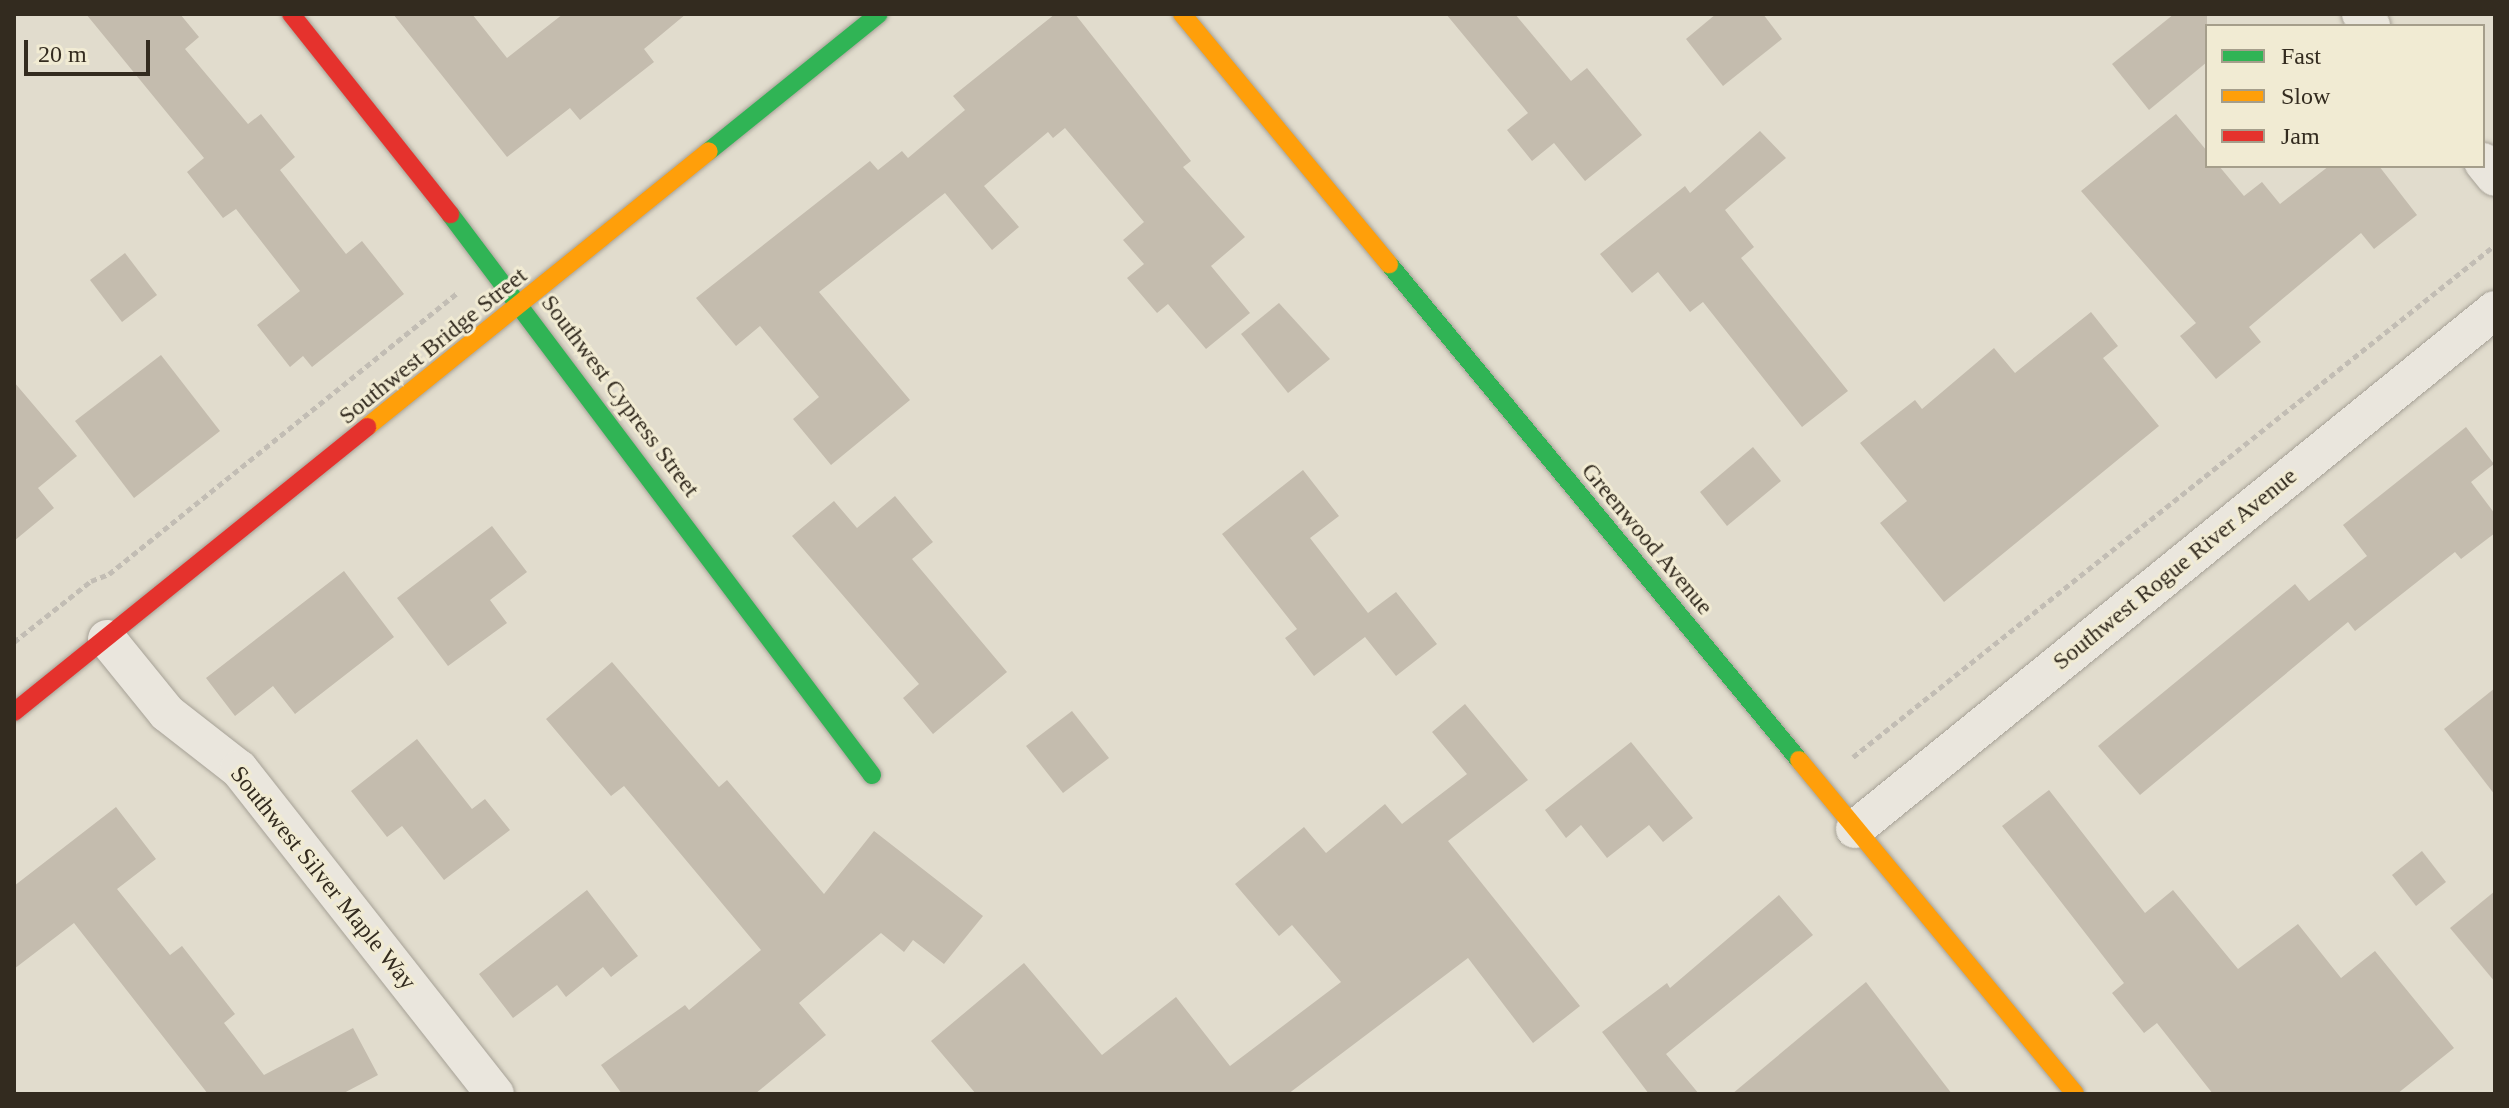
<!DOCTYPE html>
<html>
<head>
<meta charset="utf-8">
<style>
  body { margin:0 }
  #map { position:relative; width:2509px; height:1108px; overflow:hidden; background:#e1dccd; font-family:Georgia,serif }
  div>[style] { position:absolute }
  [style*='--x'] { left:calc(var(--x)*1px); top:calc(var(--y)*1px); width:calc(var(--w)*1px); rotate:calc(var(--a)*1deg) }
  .building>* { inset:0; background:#c4bcae }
  .path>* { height:5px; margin-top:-2.5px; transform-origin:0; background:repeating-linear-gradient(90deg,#c2bdb4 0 6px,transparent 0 10px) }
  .roads { filter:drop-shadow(0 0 2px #a6a196) drop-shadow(0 0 2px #a6a196) }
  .street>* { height:38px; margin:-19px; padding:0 19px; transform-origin:19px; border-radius:19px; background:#eae6dd }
  .fast>* { height:18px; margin:-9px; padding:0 9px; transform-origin:9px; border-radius:9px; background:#30b455 }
  .slow>* { height:18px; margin:-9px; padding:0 9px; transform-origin:9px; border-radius:9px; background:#ff9f0a }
  .jam>* { height:18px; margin:-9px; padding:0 9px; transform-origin:9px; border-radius:9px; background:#e5322d }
  span { translate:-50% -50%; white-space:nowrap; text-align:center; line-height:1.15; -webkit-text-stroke:6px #f1ebd3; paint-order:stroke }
  .street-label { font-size:24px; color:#332b1f }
  .frame { position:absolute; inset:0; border:16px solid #332b1f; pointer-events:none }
  .legend { position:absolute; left:2205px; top:24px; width:280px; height:144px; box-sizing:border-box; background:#f1ebd3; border:2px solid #a59e8b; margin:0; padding:10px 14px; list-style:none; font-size:24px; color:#332b1f }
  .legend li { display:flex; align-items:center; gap:16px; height:40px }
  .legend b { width:40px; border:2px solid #a59e8b }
  .scale { position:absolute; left:24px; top:40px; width:126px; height:36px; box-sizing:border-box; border:4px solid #332b1f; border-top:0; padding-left:10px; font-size:24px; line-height:28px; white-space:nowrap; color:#332b1f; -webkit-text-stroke:6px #f1ebd3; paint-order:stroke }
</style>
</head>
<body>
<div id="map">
  <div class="building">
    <div style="clip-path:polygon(86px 14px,180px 14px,199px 37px,185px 49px,248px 124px,261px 114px,295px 157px,280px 170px,346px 254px,362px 241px,404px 294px,312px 367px,303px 356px,290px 367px,257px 325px,300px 291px,236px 209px,223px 218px,187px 172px,204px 158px)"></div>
    <div style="clip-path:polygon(393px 14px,472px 14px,507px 58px,563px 14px,686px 14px,644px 49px,654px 62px,580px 120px,570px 108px,507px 157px)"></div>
    <div style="clip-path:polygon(1055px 14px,1075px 14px,1191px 161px,1183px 167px,1245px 237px,1211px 266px,1250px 313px,1206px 349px,1168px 304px,1157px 313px,1127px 278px,1144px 264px,1123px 240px,1144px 222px,1065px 128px,1053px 138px,1048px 132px,984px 186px,1019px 227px,992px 250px,945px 193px,819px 292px,910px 400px,831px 465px,793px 419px,819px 397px,760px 326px,736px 346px,696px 298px,870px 161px,878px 170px,902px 151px,908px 158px,965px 110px,953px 96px)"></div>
    <div style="clip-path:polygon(1446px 14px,1515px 14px,1571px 81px,1587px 68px,1642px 135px,1585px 181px,1554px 143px,1532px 161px,1507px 130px,1528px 113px)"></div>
    <div style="clip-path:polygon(1716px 14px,1763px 14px,1782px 39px,1723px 86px,1686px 39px)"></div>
    <div style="clip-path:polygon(2174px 14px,2207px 14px,2207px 62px,2149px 110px,2112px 64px)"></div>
    <div style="clip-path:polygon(2176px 114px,2207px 151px,2207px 166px,2219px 166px,2244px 196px,2262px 182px,2280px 204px,2329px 166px,2379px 166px,2417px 215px,2374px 249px,2361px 233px,2249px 327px,2261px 342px,2216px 379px,2180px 336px,2196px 323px,2081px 191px)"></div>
    <div style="clip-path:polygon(1760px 131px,1786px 158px,1725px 210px,1754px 247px,1741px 258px,1848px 391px,1802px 427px,1703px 302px,1690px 312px,1658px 272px,1632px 293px,1600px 254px,1685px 186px,1690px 193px)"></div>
    <div style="clip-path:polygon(125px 253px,157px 295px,122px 322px,90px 280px)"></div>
    <div style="clip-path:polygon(1279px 303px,1330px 359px,1288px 393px,1241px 334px)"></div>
    <div style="clip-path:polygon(2091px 312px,2118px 346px,2103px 358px,2159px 426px,1944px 602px,1880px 523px,1907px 501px,1860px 443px,1915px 400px,1922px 409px,1994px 348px,2015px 373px)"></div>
    <div style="clip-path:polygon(161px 355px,220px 431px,134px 498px,75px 421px)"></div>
    <div style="clip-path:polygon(14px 382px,77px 456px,38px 488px,54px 508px,14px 541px)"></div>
    <div style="clip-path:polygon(2466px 427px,2494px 464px,2471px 482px,2495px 514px,2495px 533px,2461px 559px,2455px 552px,2355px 631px,2348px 622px,2140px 795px,2098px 746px,2295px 584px,2309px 601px,2367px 556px,2343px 525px)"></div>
    <div style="clip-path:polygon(1753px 447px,1781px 481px,1727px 526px,1700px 492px)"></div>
    <div style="clip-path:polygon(1303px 470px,1339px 516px,1310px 538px,1368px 613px,1396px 592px,1437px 644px,1396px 676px,1365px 637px,1314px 676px,1285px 638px,1297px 629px,1222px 534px)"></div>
    <div style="clip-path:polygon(895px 496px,933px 542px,912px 559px,1007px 672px,933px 734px,903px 698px,919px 684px,792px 536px,834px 501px,857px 528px)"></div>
    <div style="clip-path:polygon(492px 526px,527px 572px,490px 600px,507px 623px,448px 666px,397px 598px)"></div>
    <div style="clip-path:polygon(344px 571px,394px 637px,295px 714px,273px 686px,235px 716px,206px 678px)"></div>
    <div style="clip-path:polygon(612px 662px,719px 787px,727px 780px,824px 894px,874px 831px,983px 916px,944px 964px,913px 940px,904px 952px,881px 933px,799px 1003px,826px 1035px,755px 1094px,622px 1094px,601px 1065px,685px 1005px,689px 1010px,761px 950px,624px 786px,611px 796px,546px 719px)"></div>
    <div style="clip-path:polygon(2495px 688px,2495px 795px,2444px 729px)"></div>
    <div style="clip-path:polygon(1465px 704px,1528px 780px,1448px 841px,1580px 1006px,1533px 1043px,1468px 958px,1288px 1094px,976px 1094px,931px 1041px,1024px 963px,1102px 1055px,1176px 997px,1230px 1066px,1341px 982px,1292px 925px,1279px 936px,1235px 884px,1304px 827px,1326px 853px,1385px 804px,1402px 824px,1467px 774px,1432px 732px)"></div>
    <div style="clip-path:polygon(1072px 711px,1109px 758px,1063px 793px,1026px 746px)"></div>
    <div style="clip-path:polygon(417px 739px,472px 809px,485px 799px,510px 830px,444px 880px,402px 826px,387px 837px,351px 791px)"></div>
    <div style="clip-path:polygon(1631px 742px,1693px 818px,1663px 842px,1649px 825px,1607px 858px,1581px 825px,1566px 838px,1545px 810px)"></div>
    <div style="clip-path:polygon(2049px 790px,2145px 913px,2173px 890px,2238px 969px,2298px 924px,2341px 978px,2375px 951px,2454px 1048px,2397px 1094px,2213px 1094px,2157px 1023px,2144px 1033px,2112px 993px,2124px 983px,2002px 826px)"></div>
    <div style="clip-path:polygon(116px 807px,156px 859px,117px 889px,170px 955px,182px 946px,235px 1014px,224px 1023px,264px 1075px,353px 1028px,378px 1075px,342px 1094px,208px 1094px,74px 923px,14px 969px,14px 886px)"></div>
    <div style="clip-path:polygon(2422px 851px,2446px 882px,2416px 906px,2392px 875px)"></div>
    <div style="clip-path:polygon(587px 890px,638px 956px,611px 977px,603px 967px,566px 997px,557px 985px,513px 1018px,479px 974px)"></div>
    <div style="clip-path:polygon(2495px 891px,2495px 982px,2450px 928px)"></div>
    <div style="clip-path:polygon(1779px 895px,1813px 935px,1666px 1054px,1699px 1094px,1649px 1094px,1602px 1032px,1667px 983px,1670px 988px)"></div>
    <div style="clip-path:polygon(1866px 982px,1952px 1094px,1732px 1094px)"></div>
  </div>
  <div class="path">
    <div style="--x:14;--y:642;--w:98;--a:-38.4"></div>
    <div style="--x:91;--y:581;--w:19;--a:-21"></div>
    <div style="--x:109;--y:574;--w:447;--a:-38.9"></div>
    <div style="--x:1853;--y:757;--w:821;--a:-38.57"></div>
  </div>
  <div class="roads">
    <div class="street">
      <div style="--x:2361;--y:14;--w:16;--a:50"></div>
      <div style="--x:2483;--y:162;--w:19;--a:51"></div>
      <div style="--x:107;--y:639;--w:95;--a:51"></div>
      <div style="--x:167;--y:713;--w:91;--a:37.9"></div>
      <div style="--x:239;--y:769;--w:414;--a:51.8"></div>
      <div style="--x:1855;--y:829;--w:824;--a:-39.04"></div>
    </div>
    <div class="fast">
      <div style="--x:709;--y:151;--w:218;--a:-38.9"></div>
      <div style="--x:450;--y:214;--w:702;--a:53.05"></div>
      <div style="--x:1389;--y:264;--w:644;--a:50.42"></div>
    </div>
    <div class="slow">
      <div style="--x:1182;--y:14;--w:325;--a:50.4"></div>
      <div style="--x:367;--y:427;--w:439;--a:-38.9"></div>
      <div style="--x:1799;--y:760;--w:433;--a:50.4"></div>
    </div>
    <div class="jam">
      <div style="--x:291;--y:14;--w:256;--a:51.5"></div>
      <div style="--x:14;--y:712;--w:454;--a:-38.9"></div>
    </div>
  </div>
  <div class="street-label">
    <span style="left:433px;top:346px;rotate:-39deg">Southwest Bridge Street</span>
    <span style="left:620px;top:396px;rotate:53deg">Southwest Cypress Street</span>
    <span style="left:1647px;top:539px;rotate:50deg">Greenwood Avenue</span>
    <span style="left:2175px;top:569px;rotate:-39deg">Southwest Rogue River Avenue</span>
    <span style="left:323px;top:878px;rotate:51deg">Southwest Silver Maple Way</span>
  </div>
  <div class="frame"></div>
  <ul class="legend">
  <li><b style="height:10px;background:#30b455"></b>Fast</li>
  <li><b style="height:10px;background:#ff9f0a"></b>Slow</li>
  <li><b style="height:10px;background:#e5322d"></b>Jam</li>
  </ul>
  <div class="scale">20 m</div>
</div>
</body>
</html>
